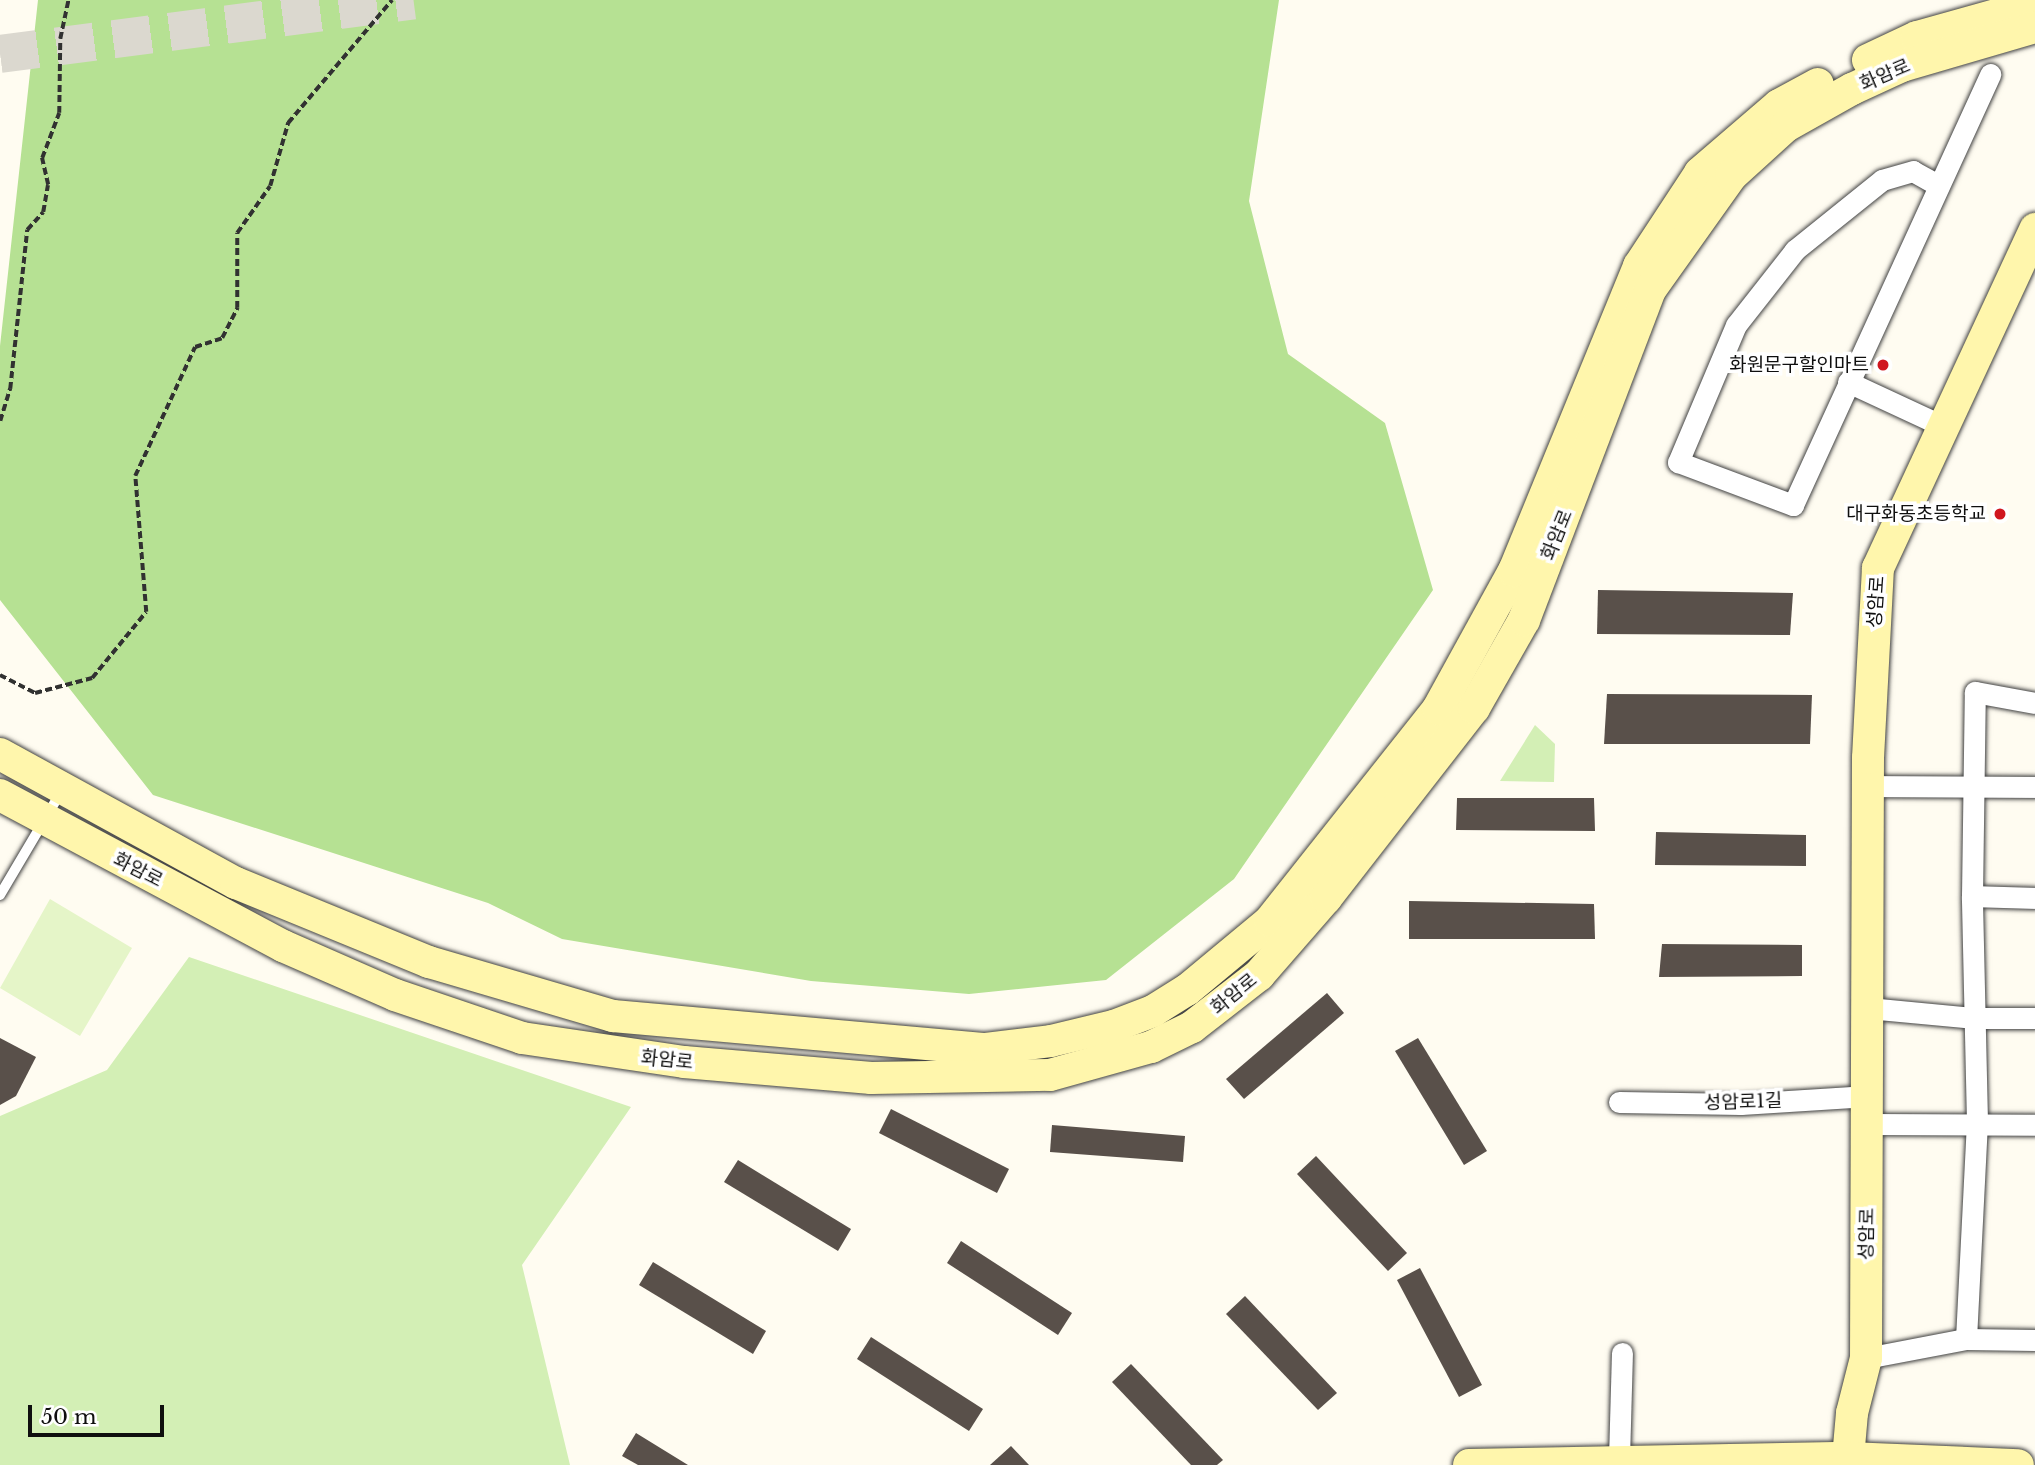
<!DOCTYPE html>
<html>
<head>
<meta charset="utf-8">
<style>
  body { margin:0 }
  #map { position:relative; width:2035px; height:1465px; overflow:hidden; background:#fffcf1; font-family:"Libre Baskerville","Noto Sans KR",serif }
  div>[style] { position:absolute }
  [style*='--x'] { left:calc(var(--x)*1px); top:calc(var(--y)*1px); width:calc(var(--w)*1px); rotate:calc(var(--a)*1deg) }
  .green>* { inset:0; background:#d3efb5 }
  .forest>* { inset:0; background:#b6e193 }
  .pitch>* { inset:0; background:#e5f5c8 }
  .building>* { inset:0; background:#59504a }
  .highway-tunnel>* { height:38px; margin-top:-19px; transform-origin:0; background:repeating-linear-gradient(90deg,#dbd8cf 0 38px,transparent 0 57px) }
  .path>* { height:3.5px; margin-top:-1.75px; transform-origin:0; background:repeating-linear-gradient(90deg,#313131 0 7px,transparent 0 10.5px) }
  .roads { filter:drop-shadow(0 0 2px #424242) drop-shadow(0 0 2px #424242) }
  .lane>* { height:10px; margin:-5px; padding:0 5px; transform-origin:5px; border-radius:5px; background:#fff }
  .street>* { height:21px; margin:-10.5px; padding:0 10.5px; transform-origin:10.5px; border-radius:10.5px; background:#fff }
  .secondary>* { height:32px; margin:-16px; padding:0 16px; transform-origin:16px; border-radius:16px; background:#fff6ac }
  .dots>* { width:19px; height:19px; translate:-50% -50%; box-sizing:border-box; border:4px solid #fff; border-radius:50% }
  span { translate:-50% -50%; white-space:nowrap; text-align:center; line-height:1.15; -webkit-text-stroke:7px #fff; paint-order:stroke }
  .street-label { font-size:19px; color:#0f0f0f }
  .poi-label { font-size:19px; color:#0f0f0f }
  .right { translate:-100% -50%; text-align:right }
  .scale { position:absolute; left:28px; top:1405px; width:136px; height:32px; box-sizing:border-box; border:4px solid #0f0f0f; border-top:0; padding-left:9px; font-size:21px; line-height:24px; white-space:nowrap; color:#0f0f0f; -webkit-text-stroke:5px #fff; paint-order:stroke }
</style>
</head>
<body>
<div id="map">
  <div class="green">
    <div style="clip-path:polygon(1535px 725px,1555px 744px,1554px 782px,1500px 781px)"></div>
    <div style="clip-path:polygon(189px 957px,631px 1107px,522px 1265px,570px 1465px,0 1465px,0 1116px,107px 1070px)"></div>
  </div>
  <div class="forest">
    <div style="clip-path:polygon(38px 0,1279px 0,1249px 201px,1288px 354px,1385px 423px,1433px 590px,1234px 879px,1106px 980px,969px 994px,811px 981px,562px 939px,488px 903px,153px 795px,0 600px,0 346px)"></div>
  </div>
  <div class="pitch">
    <div style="clip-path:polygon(50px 899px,132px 948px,80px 1036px,0 988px)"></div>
  </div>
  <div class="building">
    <div style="clip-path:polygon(1598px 590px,1793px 593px,1790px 635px,1597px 634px)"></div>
    <div style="clip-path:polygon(1607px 694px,1812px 695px,1810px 744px,1604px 744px)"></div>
    <div style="clip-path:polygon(1457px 798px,1594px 798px,1595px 831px,1456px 830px)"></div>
    <div style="clip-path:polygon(1656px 832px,1806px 835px,1806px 866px,1655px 865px)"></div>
    <div style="clip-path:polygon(1409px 901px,1594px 904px,1595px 939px,1409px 939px)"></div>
    <div style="clip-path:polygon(1662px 944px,1802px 945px,1802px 976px,1659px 977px)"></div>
    <div style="clip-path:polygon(1327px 993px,1344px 1013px,1244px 1099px,1226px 1079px)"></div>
    <div style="clip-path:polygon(0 1038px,36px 1057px,16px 1096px,0 1105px)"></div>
    <div style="clip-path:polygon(1418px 1038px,1487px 1151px,1464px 1165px,1395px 1051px)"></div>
    <div style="clip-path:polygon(891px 1109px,1009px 1169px,997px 1193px,879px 1133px)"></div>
    <div style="clip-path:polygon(1052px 1125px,1185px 1136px,1183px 1162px,1050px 1152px)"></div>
    <div style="clip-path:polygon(1316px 1156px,1407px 1253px,1388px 1271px,1297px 1174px)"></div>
    <div style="clip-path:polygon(738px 1160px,851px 1229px,838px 1251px,724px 1182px)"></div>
    <div style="clip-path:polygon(961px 1241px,1072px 1313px,1058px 1335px,947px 1263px)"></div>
    <div style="clip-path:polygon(653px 1262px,766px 1331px,753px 1354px,639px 1285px)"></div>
    <div style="clip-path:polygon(1420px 1268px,1482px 1385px,1459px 1397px,1397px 1280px)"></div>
    <div style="clip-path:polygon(1245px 1296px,1337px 1393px,1318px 1410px,1226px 1314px)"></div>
    <div style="clip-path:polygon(871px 1337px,983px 1409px,969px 1431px,857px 1359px)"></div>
    <div style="clip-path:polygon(1131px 1364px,1223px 1460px,1217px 1465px,1191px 1465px,1112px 1382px)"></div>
    <div style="clip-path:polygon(636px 1433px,688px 1465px,638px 1465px,622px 1456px)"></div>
    <div style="clip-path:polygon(1011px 1446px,1029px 1465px,990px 1465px)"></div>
  </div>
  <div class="highway-tunnel">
    <div style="--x:0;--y:54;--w:417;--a:-7.4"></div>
  </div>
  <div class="path">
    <div style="--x:0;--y:421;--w:34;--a:-73"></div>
    <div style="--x:10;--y:389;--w:160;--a:-83.9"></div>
    <div style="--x:27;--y:230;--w:24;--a:-48"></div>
    <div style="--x:43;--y:212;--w:27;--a:-80"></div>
    <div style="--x:48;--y:185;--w:28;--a:-103"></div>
    <div style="--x:42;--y:158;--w:48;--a:-69.3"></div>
    <div style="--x:59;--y:113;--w:74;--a:-89.2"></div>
    <div style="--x:60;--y:39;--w:40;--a:-78"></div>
    <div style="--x:0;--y:675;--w:39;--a:27"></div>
    <div style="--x:35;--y:693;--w:59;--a:-14.7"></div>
    <div style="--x:92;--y:678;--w:85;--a:-50.7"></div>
    <div style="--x:146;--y:612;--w:136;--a:-94.6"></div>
    <div style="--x:135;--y:476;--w:142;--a:-65.1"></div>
    <div style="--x:195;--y:347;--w:28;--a:-18"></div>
    <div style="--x:222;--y:338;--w:34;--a:-63"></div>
    <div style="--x:237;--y:308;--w:75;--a:-90"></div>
    <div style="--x:237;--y:233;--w:57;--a:-54.9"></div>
    <div style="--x:270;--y:186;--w:66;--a:-74.1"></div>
    <div style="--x:288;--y:123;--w:161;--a:-49.8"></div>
  </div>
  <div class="roads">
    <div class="lane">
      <div style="--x:0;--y:895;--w:120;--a:-59.4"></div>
    </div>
    <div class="street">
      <div style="--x:1936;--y:184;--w:26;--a:-151"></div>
      <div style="--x:1913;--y:171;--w:32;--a:164"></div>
      <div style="--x:1882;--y:180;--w:112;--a:141.2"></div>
      <div style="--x:1795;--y:250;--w:95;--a:128.2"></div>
      <div style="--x:1736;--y:325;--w:149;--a:112.9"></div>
      <div style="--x:1678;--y:462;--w:123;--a:20.5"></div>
      <div style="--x:1793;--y:505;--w:474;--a:-65.4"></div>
      <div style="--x:1848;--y:382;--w:105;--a:24.9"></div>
      <div style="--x:1868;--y:786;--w:167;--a:0.3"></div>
      <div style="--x:1972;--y:896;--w:63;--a:1.8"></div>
      <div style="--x:1868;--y:1008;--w:105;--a:5.4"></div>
      <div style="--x:1973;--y:1018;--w:62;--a:0"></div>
      <div style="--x:1619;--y:1102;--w:122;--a:0.9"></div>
      <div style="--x:1741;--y:1104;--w:127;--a:-3.6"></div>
      <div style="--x:1869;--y:1124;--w:166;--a:0.3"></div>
      <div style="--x:1966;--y:1339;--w:217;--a:-87.1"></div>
      <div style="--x:1977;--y:1122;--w:226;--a:-91.3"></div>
      <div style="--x:1972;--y:896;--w:204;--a:-89.2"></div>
      <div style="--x:1975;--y:692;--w:61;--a:10.4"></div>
      <div style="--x:1866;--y:1358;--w:102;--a:-10.8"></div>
      <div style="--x:1966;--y:1339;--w:69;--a:0.8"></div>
      <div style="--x:1619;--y:1459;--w:106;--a:-88.4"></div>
    </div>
    <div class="secondary">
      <div style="--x:1868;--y:60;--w:54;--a:-25.1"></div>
      <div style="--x:1917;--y:37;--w:123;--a:-15.6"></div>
      <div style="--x:0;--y:754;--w:269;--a:28.7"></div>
      <div style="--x:236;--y:883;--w:209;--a:22.3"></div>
      <div style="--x:429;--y:962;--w:192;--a:16.4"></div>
      <div style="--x:613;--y:1016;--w:374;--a:5.1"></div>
      <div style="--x:986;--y:1049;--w:65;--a:-7"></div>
      <div style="--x:1051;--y:1041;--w:65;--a:-13.4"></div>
      <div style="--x:1114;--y:1026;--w:42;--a:-21"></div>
      <div style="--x:1153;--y:1011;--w:40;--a:-32"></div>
      <div style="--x:1187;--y:990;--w:108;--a:-39.7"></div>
      <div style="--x:1270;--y:921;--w:270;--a:-51.6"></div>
      <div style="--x:1438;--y:709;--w:158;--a:-61.2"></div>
      <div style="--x:1514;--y:571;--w:330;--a:-67.7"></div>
      <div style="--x:1639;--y:266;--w:111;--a:-56.7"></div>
      <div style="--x:1700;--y:173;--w:104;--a:-40.7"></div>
      <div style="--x:1779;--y:105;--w:44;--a:-28.3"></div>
      <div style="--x:0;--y:795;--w:321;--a:28.1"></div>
      <div style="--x:283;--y:946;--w:122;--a:23.6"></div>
      <div style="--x:395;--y:995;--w:134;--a:18.7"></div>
      <div style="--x:522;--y:1038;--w:164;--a:8.4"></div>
      <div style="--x:684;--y:1062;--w:188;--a:4.9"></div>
      <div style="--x:871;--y:1078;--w:179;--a:-1"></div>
      <div style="--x:1050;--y:1075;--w:105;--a:-15.5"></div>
      <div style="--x:1151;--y:1047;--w:46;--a:-26"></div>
      <div style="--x:1192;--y:1027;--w:85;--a:-37.8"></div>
      <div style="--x:1259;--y:975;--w:102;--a:-49"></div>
      <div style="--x:1326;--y:898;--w:241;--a:-52.1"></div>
      <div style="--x:1474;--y:708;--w:101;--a:-60.4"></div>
      <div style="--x:1524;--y:620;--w:353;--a:-69.1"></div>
      <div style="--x:1650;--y:290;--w:140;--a:-54.6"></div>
      <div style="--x:1731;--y:176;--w:74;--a:-42.3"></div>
      <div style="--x:1786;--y:126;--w:76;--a:-29.3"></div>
      <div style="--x:1852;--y:89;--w:55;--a:-24.7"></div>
      <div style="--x:1902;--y:66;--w:139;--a:-16.3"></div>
      <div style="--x:1848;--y:1458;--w:45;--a:-84.9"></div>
      <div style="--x:1852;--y:1413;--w:57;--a:-75.7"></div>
      <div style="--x:1866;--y:1358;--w:600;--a:-89.81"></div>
      <div style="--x:1868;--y:758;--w:190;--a:-87"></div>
      <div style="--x:1878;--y:568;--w:374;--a:-65.1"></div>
      <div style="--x:1469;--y:1465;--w:379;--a:-1.1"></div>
      <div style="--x:1848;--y:1458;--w:170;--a:2.4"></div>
    </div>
  </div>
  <div class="dots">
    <div style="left:1883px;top:365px;background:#d0161f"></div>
    <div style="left:2000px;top:514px;background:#d0161f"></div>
  </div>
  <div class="street-label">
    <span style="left:1885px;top:75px;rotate:-23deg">화암로</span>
    <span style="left:1557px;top:535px;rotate:-68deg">화암로</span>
    <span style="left:1876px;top:602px;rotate:-86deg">성암로</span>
    <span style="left:138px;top:870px;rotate:27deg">화암로</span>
    <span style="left:1234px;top:994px;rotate:-39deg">화암로</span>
    <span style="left:667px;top:1060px;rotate:6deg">화암로</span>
    <span style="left:1743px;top:1102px;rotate:-2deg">성암로1길</span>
    <span style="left:1867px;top:1234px;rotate:-89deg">성암로</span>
  </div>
  <div class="poi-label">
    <span class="right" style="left:1869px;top:365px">화원문구할인마트</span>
    <span class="right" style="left:1986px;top:514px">대구화동초등학교</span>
  </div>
  <div class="scale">50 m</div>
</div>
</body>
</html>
